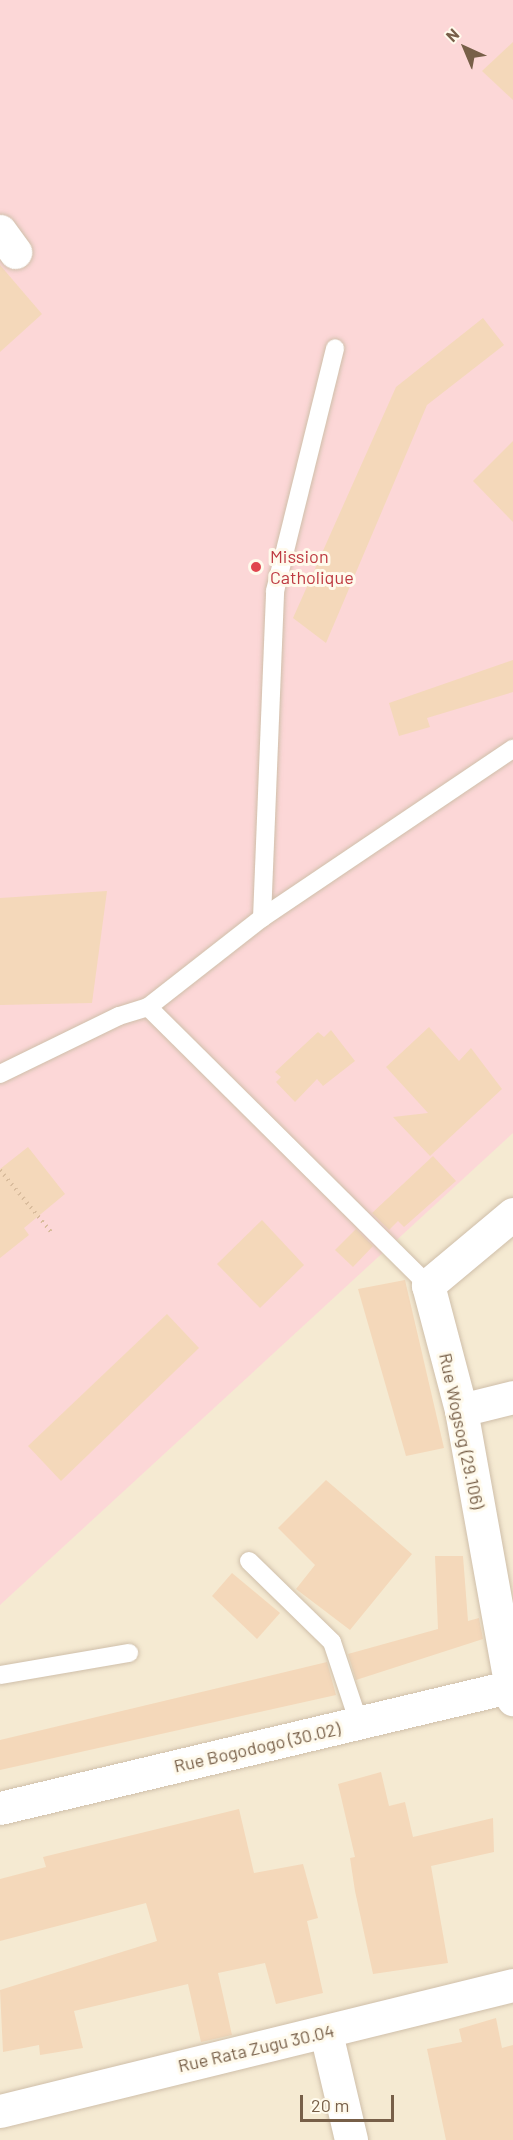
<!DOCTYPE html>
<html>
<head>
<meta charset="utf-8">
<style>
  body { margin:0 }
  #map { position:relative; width:513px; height:2140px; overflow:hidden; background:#fdf7e4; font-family:Barlow,sans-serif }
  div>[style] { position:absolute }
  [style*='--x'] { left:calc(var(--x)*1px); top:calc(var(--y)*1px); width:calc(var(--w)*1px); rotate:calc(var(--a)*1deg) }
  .residential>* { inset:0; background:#f5ead2 }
  .medical>* { inset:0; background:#fcd7d7 }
  .building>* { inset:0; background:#f4d8ba }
  .path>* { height:4px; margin-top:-2px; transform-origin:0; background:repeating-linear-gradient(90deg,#d9bc9d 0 1.5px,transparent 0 6px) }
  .roads { filter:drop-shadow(0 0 2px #cfbfaa) drop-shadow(0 0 2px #cfbfaa) }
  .service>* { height:18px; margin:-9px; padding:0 9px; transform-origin:9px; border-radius:9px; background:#fff }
  .minor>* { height:33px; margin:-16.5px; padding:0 16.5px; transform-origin:16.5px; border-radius:16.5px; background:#fff }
  .tertiary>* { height:33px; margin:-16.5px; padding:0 16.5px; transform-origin:16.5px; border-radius:16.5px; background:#fff }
  .dots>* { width:16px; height:16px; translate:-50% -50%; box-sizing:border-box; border:3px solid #fffaec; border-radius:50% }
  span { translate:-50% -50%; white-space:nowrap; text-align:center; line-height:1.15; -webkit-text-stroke:6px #fffaec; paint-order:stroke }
  .health-label { font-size:18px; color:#be3a42 }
  .left { translate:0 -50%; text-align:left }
  .street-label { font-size:18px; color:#775f48 }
  .north { position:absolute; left:435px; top:18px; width:60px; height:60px; -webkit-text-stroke:4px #fffaec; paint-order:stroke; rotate:316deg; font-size:16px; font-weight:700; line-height:24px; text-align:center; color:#775f48 }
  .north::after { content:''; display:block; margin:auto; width:21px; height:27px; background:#775f48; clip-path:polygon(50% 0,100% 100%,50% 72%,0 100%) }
  .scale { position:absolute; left:300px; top:2095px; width:94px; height:27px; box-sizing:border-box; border:3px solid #775f48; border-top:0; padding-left:8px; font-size:18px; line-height:21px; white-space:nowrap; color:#775f48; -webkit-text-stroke:4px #fffaec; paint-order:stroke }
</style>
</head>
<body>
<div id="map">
  <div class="residential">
    <div style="clip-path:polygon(0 0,513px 0,513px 2140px,0 2140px)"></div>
  </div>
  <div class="medical">
    <div style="clip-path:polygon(0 0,513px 0,513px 1133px,0 1605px)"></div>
  </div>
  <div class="building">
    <div style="clip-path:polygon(513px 42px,513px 100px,482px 71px)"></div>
    <div style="clip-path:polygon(0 265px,42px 314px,0 352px)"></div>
    <div style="clip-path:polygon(483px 318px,504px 345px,427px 405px,326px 643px,293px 618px,396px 387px)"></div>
    <div style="clip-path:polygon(513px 441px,513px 522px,473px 481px)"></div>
    <div style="clip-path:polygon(513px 660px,513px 692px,427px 718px,430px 727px,399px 736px,389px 703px)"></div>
    <div style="clip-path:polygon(107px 891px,92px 1003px,0 1005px,0 898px)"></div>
    <div style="clip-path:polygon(429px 1027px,459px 1061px,471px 1048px,502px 1089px,430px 1156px,393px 1117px,428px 1113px,386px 1067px)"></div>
    <div style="clip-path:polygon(331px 1030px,355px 1061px,323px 1086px,317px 1079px,295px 1102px,276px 1082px,281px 1077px,275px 1072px,318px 1032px,324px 1037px)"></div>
    <div style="clip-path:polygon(28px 1147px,65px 1194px,24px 1228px,29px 1235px,0 1258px,0 1169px)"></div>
    <div style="clip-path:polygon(433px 1156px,456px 1181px,404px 1227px,398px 1221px,389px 1230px,372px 1213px)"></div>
    <div style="clip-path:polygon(262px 1220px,304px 1265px,260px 1308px,217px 1264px)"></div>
    <div style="clip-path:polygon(356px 1229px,373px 1246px,353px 1267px,335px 1250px)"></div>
    <div style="clip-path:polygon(405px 1280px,444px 1448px,406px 1456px,358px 1289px)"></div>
    <div style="clip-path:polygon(167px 1314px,199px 1348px,61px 1481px,28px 1446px)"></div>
    <div style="clip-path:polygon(326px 1480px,412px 1554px,350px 1630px,296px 1589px,315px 1565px,278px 1528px)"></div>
    <div style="clip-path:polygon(435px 1556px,463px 1556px,468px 1621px,479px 1618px,483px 1639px,356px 1680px,348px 1654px,438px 1629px)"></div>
    <div style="clip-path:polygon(232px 1573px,280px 1613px,257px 1639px,212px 1596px)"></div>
    <div style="clip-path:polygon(327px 1662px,336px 1695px,0 1770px,0 1740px)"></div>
    <div style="clip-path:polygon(381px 1772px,389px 1806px,405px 1802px,413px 1837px,493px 1818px,494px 1852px,431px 1866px,448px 1963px,373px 1974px,355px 1891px,350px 1858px,355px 1857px,338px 1784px)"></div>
    <div style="clip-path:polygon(239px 1809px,254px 1873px,303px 1864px,318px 1918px,307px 1921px,323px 1993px,276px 2004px,265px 1963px,218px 1973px,232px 2035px,201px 2042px,188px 1984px,74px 2011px,83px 2048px,40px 2055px,39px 2045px,3px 2052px,0 1990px,157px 1941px,146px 1903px,0 1941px,0 1879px,46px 1867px,43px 1857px)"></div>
    <div style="clip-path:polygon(496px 2018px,502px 2048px,513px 2045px,513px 2140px,446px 2140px,427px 2049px,462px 2042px,459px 2029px)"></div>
  </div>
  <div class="path">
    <div style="--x:0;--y:1170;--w:82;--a:50.5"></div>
  </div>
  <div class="roads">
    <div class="service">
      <div style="--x:262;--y:918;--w:327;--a:-87.7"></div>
      <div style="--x:275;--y:591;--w:250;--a:-76.1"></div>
      <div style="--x:148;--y:1007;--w:145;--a:-38"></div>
      <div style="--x:262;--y:918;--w:303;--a:-34"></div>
      <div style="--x:0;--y:1074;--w:132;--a:-26"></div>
      <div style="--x:119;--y:1016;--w:30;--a:-17"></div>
      <div style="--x:148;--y:1007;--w:395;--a:44.8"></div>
      <div style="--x:249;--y:1561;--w:116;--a:44.3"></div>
      <div style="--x:332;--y:1642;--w:85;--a:71.6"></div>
      <div style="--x:0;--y:1675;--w:131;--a:-9.7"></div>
    </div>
    <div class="minor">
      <div style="--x:0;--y:231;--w:26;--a:54"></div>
      <div style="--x:513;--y:1214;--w:111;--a:140.1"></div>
      <div style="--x:428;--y:1285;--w:129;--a:75.2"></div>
      <div style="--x:461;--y:1410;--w:294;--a:79.8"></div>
      <div style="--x:461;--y:1410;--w:54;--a:-14"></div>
      <div style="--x:326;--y:2033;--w:110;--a:76.8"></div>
      <div style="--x:0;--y:2111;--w:528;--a:-13.8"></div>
    </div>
    <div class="tertiary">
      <div style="--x:0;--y:1808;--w:527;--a:-13.38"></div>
    </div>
  </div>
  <div class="dots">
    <div style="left:256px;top:567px;background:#e0444e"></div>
  </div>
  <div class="health-label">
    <span class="left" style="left:270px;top:567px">Mission<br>Catholique</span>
  </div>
  <div class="street-label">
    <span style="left:462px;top:1431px;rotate:78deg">Rue Wogsog (29.106)</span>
    <span style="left:257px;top:1747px;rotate:-13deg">Rue Bogodogo (30.02)</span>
    <span style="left:256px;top:2048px;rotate:-13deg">Rue Rata Zugu 30.04</span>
  </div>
  <div class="north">N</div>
  <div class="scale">20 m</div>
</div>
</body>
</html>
